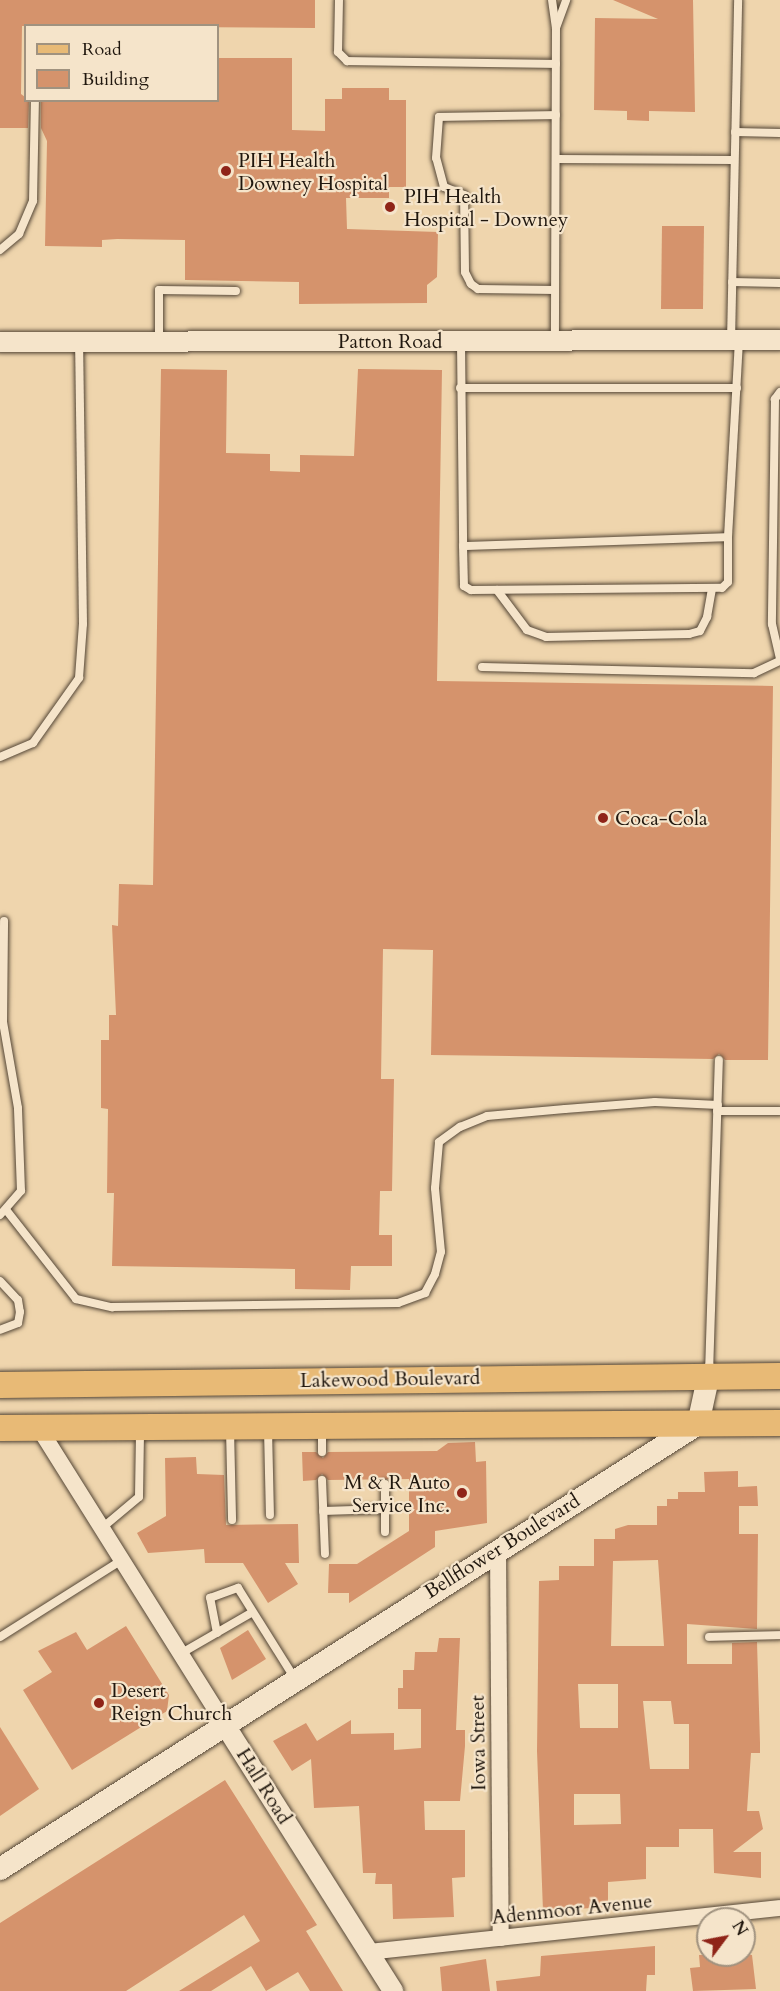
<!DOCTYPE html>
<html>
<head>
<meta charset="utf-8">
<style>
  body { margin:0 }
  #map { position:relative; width:780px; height:1991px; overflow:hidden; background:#efd5ad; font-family:Cardo,serif }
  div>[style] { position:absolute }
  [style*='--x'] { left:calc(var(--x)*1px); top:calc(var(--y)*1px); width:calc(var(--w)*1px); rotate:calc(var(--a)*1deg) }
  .building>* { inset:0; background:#d5936c }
  .roads { filter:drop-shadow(0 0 2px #544636) drop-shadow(0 0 2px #544636) }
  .service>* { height:8px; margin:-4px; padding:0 4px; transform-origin:4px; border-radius:4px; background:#f5e4ca }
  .minor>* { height:16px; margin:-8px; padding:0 8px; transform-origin:8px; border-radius:8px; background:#f5e4ca }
  .tertiary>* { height:20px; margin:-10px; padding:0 10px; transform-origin:10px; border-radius:10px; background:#f5e4ca }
  .secondary>* { height:22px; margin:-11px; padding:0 11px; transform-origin:11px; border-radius:11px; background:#f5e4ca }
  .primary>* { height:26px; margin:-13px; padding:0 13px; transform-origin:13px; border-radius:13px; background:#e8ba76 }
  .dots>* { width:16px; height:16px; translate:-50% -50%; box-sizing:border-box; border:3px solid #f5e4ca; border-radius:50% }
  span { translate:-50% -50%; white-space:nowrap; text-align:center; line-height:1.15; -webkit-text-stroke:4.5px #f5e4ca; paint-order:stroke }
  .poi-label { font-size:20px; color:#20170e }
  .left { translate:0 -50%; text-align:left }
  .right { translate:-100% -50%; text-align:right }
  .street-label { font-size:20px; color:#20170e }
  .legend { position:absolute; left:24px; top:24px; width:195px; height:78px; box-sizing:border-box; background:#f5e4ca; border:2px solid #a0927f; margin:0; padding:8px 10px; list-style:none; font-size:18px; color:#20170e }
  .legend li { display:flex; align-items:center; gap:12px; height:30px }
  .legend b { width:30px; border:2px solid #a0927f }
  .north { position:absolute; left:696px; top:1907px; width:60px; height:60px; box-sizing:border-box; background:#f5e4ca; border:2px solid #a0927f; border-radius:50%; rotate:58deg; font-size:16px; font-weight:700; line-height:24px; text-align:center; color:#20170e }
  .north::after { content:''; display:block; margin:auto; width:21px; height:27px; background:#8f2418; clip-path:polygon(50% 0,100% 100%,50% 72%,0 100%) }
</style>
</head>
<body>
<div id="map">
  <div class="building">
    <div style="clip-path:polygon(0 0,315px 0,315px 28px,22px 26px,21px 94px,29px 100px,28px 128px,0 128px)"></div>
    <div style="clip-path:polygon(613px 0,693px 0,695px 112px,649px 111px,649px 121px,627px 120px,627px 111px,594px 110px,595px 18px,658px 19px)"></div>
    <div style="clip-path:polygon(218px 58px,292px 58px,292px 130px,325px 131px,325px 99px,342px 99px,342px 88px,389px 88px,389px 100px,406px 100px,406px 187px,389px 187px,389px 198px,346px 198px,347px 229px,438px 232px,437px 277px,427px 285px,427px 303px,299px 304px,299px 282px,185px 280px,185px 240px,117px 239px,102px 240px,102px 247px,45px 246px,47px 141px,41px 128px,41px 100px,218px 100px)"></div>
    <div style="clip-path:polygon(662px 226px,704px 226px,703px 309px,661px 309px)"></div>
    <div style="clip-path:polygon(161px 369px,227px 370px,226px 453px,270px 454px,270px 471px,300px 472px,300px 455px,354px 456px,358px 369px,442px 370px,437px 681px,773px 686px,768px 1060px,725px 1060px,719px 1054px,713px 1059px,431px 1055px,433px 950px,383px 949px,381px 1079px,394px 1079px,392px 1191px,380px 1191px,379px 1235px,392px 1235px,392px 1266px,351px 1266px,350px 1290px,295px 1289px,295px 1269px,112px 1266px,114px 1193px,107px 1193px,108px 1109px,101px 1108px,101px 1040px,109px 1040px,109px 1015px,116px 1015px,112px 925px,118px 926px,119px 884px,153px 885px)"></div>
    <div style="clip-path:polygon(475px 1442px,476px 1462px,486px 1461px,487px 1523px,435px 1531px,435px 1547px,349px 1603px,349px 1593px,328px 1593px,329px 1564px,357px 1564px,409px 1531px,409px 1479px,328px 1480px,322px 1474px,316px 1480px,303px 1481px,302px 1452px,316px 1452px,323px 1458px,328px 1452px,437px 1451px,448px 1443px)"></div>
    <div style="clip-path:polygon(196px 1457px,197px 1474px,224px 1475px,226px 1525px,298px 1524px,299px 1563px,285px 1563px,298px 1584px,268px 1603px,243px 1563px,205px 1563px,204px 1549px,148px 1553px,137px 1533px,166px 1516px,165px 1458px)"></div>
    <div style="clip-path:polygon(evenodd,738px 1471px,738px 1487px,757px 1486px,758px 1506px,739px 1506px,739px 1534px,758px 1534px,757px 1629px,687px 1624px,687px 1664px,732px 1664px,732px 1643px,757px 1642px,760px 1743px,760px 1753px,751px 1753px,747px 1811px,759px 1811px,763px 1829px,733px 1852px,761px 1852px,761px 1878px,714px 1873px,713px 1829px,679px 1829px,679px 1847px,646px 1847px,646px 1879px,608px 1882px,608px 1907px,543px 1911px,537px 1751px,539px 1581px,559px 1580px,559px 1566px,594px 1566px,594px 1539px,615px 1539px,615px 1529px,628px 1525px,657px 1525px,657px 1506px,667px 1506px,667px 1499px,678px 1499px,678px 1492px,705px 1492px,704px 1472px,738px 1471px,658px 1560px,664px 1646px,611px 1646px,613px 1561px,658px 1560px,738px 1471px,578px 1684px,618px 1684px,618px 1728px,580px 1728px,578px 1684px,738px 1471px,643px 1701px,671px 1701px,674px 1724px,689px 1724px,689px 1769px,650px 1769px,643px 1701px,738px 1471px,574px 1794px,620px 1794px,621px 1824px,574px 1825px,574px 1794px)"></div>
    <div style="clip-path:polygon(126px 1626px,169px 1695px,167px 1711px,72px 1770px,23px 1690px,52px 1672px,38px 1651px,76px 1632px,87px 1650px)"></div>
    <div style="clip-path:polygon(248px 1630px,266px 1659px,232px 1680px,220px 1648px)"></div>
    <div style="clip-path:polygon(439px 1638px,460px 1638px,456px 1730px,465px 1730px,465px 1746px,460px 1801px,424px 1801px,425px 1830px,465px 1830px,465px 1877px,452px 1878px,454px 1917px,393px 1919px,392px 1884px,375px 1884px,376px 1873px,363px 1873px,359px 1806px,314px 1808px,311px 1759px,292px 1771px,273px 1741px,306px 1723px,317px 1741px,351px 1720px,351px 1734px,394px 1733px,394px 1750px,421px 1748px,421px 1709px,398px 1709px,398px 1688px,403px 1688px,403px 1670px,414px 1670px,415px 1652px,437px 1652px)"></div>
    <div style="clip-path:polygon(0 1727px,39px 1789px,0 1816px)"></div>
    <div style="clip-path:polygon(225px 1780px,317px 1925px,306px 1931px,343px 1991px,310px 1991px,298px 1972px,266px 1991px,251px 1966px,211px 1991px,179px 1991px,260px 1941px,244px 1915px,126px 1991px,0 1991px,0 1923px)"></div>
    <div style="clip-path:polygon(655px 1946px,655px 1975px,647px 1975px,646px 1991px,497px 1991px,496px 1981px,540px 1976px,541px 1956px)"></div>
    <div style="clip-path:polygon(699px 1955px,752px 1955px,756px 1989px,693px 1991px,690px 1968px,700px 1967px)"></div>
    <div style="clip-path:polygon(486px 1959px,490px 1991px,442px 1991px,440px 1967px)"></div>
  </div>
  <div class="roads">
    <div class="service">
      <div style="--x:339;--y:0;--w:52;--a:91.1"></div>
      <div style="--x:338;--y:52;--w:13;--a:45"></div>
      <div style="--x:347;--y:61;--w:209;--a:0.8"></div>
      <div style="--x:552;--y:0;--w:28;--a:82"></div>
      <div style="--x:556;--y:28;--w:312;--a:90.2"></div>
      <div style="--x:556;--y:28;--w:30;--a:-70"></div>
      <div style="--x:735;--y:132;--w:45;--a:1.3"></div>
      <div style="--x:556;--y:159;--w:178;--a:0.3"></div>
      <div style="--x:0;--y:250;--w:25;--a:-40"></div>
      <div style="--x:19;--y:234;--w:36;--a:-67"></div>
      <div style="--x:33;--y:201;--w:101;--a:-88.9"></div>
      <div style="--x:732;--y:282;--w:48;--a:1.2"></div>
      <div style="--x:555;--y:290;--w:77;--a:-179.3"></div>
      <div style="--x:478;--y:289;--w:9;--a:-144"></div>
      <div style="--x:471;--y:284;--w:13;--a:-117"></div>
      <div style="--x:465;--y:272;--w:77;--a:-90.7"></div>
      <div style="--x:464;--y:195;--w:22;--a:-158"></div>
      <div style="--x:444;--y:187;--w:30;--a:-105"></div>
      <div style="--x:436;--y:158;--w:41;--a:-85.8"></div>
      <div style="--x:439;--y:117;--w:117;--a:-1"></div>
      <div style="--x:731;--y:341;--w:341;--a:-88.8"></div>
      <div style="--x:159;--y:342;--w:52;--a:-90"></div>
      <div style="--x:159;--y:290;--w:77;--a:0.7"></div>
      <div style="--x:461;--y:342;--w:204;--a:89.4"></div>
      <div style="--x:463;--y:546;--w:265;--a:-1.9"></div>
      <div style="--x:728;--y:537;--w:196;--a:-86.8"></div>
      <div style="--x:460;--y:388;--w:277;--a:0"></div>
      <div style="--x:780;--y:392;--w:9;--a:126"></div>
      <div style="--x:775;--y:399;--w:225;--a:90.8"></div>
      <div style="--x:772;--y:624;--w:36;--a:77"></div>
      <div style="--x:463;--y:546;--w:40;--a:88.6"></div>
      <div style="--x:464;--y:586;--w:8;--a:30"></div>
      <div style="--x:471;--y:590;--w:251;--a:-0.5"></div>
      <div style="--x:722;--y:588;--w:8;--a:-45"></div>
      <div style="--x:728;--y:582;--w:45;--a:-90"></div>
      <div style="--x:497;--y:590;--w:50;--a:53.1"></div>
      <div style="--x:527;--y:630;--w:20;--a:20"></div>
      <div style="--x:546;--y:637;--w:143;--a:-1.2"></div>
      <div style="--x:689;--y:634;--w:11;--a:-15"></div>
      <div style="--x:700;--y:631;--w:16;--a:-63"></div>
      <div style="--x:707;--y:617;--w:29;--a:-80"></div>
      <div style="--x:482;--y:667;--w:272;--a:1.3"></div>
      <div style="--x:754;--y:673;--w:29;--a:-25"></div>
      <div style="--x:0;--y:757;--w:36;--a:-23"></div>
      <div style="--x:33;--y:743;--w:80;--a:-54.7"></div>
      <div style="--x:79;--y:678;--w:54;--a:-85.8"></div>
      <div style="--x:83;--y:624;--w:281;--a:-90.8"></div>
      <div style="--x:717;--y:1111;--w:63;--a:0"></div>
      <div style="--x:7;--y:1211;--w:112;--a:51.9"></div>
      <div style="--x:76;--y:1299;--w:37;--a:13"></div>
      <div style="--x:112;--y:1307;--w:286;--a:-0.8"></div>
      <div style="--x:398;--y:1303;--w:29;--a:-20"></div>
      <div style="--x:425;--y:1293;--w:21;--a:-62"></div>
      <div style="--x:435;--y:1274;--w:23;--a:-75"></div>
      <div style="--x:441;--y:1252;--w:64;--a:-95.4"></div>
      <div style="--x:435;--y:1188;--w:46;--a:-85"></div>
      <div style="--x:439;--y:1142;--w:26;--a:-36"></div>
      <div style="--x:460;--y:1127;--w:29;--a:-22"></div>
      <div style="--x:487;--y:1116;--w:78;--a:-5.1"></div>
      <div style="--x:565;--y:1109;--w:90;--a:-4.4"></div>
      <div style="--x:655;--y:1102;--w:63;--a:2.7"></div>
      <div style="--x:0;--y:1215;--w:32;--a:-49"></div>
      <div style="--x:21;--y:1191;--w:83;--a:-92.1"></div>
      <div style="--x:18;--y:1108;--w:87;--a:-99.9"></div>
      <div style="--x:3;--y:1022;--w:101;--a:-89.4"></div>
      <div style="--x:0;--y:1281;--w:26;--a:47"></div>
      <div style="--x:18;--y:1300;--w:12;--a:81"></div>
      <div style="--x:20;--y:1312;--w:11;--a:100"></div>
      <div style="--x:18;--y:1323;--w:19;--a:159"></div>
      <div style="--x:709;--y:1374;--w:314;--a:-88.2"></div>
      <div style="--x:230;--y:1429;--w:91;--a:88.7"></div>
      <div style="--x:268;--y:1429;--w:86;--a:88.7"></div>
      <div style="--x:322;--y:1452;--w:24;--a:-90"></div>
      <div style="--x:322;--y:1480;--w:74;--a:87.7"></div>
      <div style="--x:385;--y:1484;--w:48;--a:90"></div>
      <div style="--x:323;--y:1511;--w:62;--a:-1.8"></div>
      <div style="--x:102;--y:1528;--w:48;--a:-40"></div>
      <div style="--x:139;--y:1497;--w:67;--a:-89.1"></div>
      <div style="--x:217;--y:1633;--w:36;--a:-101"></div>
      <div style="--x:210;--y:1598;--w:30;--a:-20"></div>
      <div style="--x:238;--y:1588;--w:107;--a:57.9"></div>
      <div style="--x:0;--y:1637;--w:144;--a:-32.3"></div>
      <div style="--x:709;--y:1637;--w:71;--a:-1.6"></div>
      <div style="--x:180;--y:1654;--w:82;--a:-30"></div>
    </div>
    <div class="minor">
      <div style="--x:39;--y:1428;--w:350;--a:57.9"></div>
      <div style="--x:498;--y:1548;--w:390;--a:89.6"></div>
      <div style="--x:368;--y:1952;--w:414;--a:-6.1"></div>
    </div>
    <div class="tertiary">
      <div style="--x:0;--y:342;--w:780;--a:-0.15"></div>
      <div style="--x:225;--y:1725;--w:315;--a:57.7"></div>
    </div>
    <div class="secondary">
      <div style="--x:0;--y:1869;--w:828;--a:-32.52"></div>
      <div style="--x:698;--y:1424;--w:51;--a:-77.6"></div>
    </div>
    <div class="primary">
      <div style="--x:0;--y:1385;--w:780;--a:-0.66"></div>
      <div style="--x:0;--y:1428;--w:780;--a:-0.37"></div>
    </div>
  </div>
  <div class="dots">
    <div style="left:226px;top:171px;background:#8f2418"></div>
    <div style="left:390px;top:207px;background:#8f2418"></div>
    <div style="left:603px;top:818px;background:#8f2418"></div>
    <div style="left:462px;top:1493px;background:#8f2418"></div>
    <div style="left:99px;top:1703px;background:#8f2418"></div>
  </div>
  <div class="poi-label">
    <span class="left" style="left:238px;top:172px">PIH Health<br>Downey Hospital</span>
    <span class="left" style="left:404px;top:208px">PIH Health<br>Hospital - Downey</span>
    <span class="left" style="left:615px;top:818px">Coca-Cola</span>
    <span class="right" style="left:450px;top:1494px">M &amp; R Auto<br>Service Inc.</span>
    <span class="left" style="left:111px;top:1702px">Desert<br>Reign Church</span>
  </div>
  <div class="street-label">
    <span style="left:390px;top:341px">Patton Road</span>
    <span style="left:390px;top:1379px;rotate:-1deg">Lakewood Boulevard</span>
    <span style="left:502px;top:1546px;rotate:-32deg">Bellflower Boulevard</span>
    <span style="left:478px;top:1743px;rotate:-91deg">Iowa Street</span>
    <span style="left:264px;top:1786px;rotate:58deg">Hall Road</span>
    <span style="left:572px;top:1909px;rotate:-6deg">Adenmoor Avenue</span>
  </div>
  <ul class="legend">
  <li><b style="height:8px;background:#e8ba76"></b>Road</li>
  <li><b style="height:16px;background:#d5936c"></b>Building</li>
  </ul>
  <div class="north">N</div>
</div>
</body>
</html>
